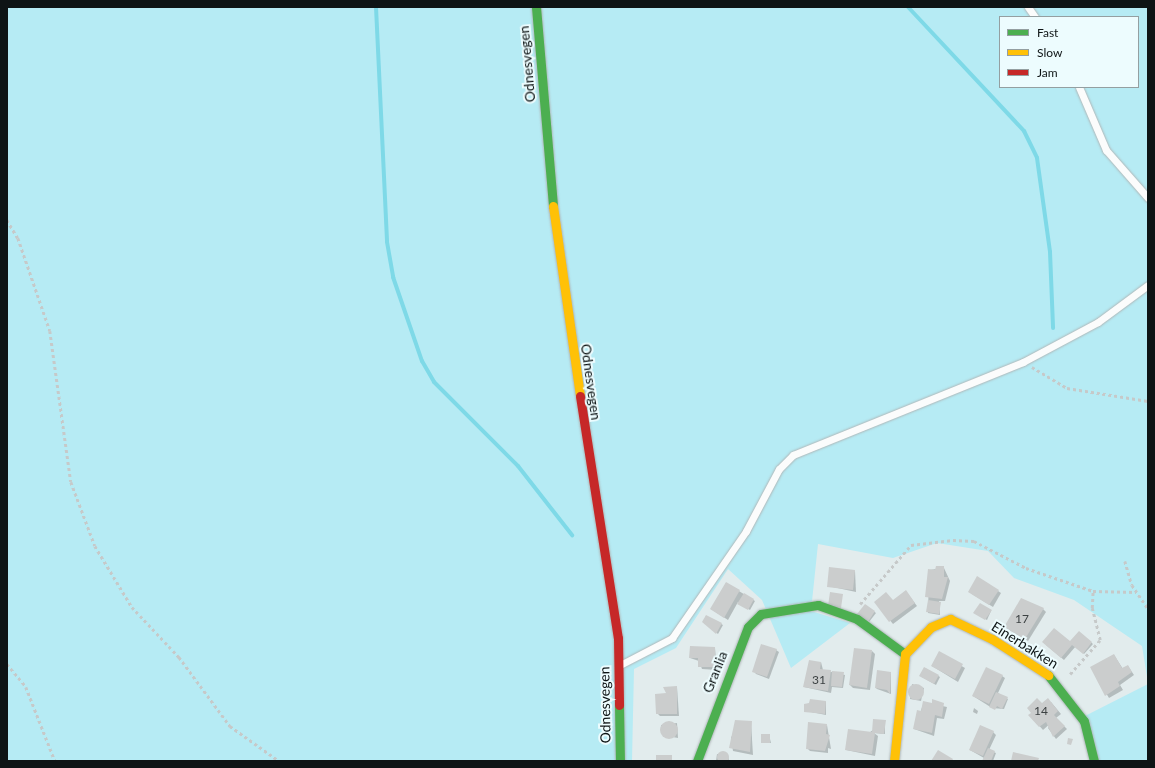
<!DOCTYPE html>
<html>
<head>
<meta charset="utf-8">
<style>
  body { margin:0 }
  #map { position:relative; width:1155px; height:768px; overflow:hidden; background:#e2eced; font-family:Lato,sans-serif }
  div>[style] { position:absolute }
  [style*='--x'] { left:calc(var(--x)*1px); top:calc(var(--y)*1px); width:calc(var(--w)*1px); rotate:calc(var(--a)*1deg) }
  .green>* { inset:0; background:#b6ebf4 }
  .shadow>* { inset:0; background:#0003 }
  .stream>* { height:4px; margin:-2px; padding:0 2px; transform-origin:2px; border-radius:2px; background:#7ed9e7 }
  .building>* { inset:0; background:#cbcdcd }
  .round { border-radius:50% }
  .path>* { height:2.5px; margin-top:-1.25px; transform-origin:0; background:repeating-linear-gradient(90deg,#c6c9c9 0 3px,transparent 0 6px) }
  .roads { filter:drop-shadow(0 0 1px #afb7b8) drop-shadow(0 0 1px #afb7b8) }
  .lane>* { height:7px; margin:-3.5px; padding:0 3.5px; transform-origin:3.5px; border-radius:3.5px; background:#fbfcfc }
  .fast>* { height:9px; margin:-4.5px; padding:0 4.5px; transform-origin:4.5px; border-radius:4.5px; background:#4caf50 }
  .slow>* { height:9px; margin:-4.5px; padding:0 4.5px; transform-origin:4.5px; border-radius:4.5px; background:#ffc107 }
  .jam>* { height:9px; margin:-4.5px; padding:0 4.5px; transform-origin:4.5px; border-radius:4.5px; background:#c62828 }
  span { translate:-50% -50%; white-space:nowrap; text-align:center; line-height:1.15; -webkit-text-stroke:4px #edfcfe; paint-order:stroke }
  .number-label { font-size:12px; color:#3d4243 }
  .number-label span { -webkit-text-stroke-width:0 }
  .street-label { font-size:14px; color:#0e1415 }
  .frame { position:absolute; inset:0; border:8px solid #0e1415; pointer-events:none }
  .legend { position:absolute; left:999px; top:16px; width:140px; height:72px; box-sizing:border-box; background:#edfcfe; border:1px solid #949fa1; margin:0; padding:5px 7px; list-style:none; font-size:12px; color:#0e1415 }
  .legend li { display:flex; align-items:center; gap:8px; height:20px }
  .legend b { width:20px; border:1px solid #949fa1 }
</style>
</head>
<body>
<div id="map">
  <div class="green">
    <div style="clip-path:polygon(evenodd,7px 7px,1148px 7px,1148px 683px,1142px 646px,1074px 600px,1014px 578px,988px 551px,937px 543px,893px 558px,818px 544px,811px 611px,850px 623px,791px 668px,762px 600px,728px 569px,676px 648px,634px 669px,632px 761px,7px 761px,7px 7px,1000px 17px,1138px 17px,1138px 87px,1000px 87px,1000px 17px)"></div>
    <div style="clip-path:polygon(1148px 684px,1148px 761px,1093px 761px,1081px 718px)"></div>
  </div>
  <div class="shadow">
    <div style="clip-path:polygon(944px 568px,950px 581px,945px 601px,939px 601px,940px 615px,928px 613px,929px 570px)"></div>
    <div style="clip-path:polygon(855px 571px,856px 592px,828px 586px)"></div>
    <div style="clip-path:polygon(726px 583px,755px 601px,750px 610px,738px 602px,728px 620px,711px 609px)"></div>
    <div style="clip-path:polygon(998px 591px,1001px 593px,993px 607px,972px 594px)"></div>
    <div style="clip-path:polygon(908px 594px,917px 606px,893px 624px,875px 602px,893px 601px)"></div>
    <div style="clip-path:polygon(865px 605px,876px 613px,869px 622px)"></div>
    <div style="clip-path:polygon(1043px 609px,1046px 612px,1028px 641px,1008px 629px)"></div>
    <div style="clip-path:polygon(991px 611px,987px 620px,976px 614px)"></div>
    <div style="clip-path:polygon(706px 616px,723px 625px,718px 634px,703px 622px)"></div>
    <div style="clip-path:polygon(1079px 632px,1093px 644px,1084px 654px,1076px 646px,1064px 660px,1046px 645px,1070px 643px)"></div>
    <div style="clip-path:polygon(715px 648px,717px 670px,702px 669px,699px 661px,690px 658px)"></div>
    <div style="clip-path:polygon(776px 650px,779px 652px,769px 679px,756px 674px,754px 671px)"></div>
    <div style="clip-path:polygon(872px 651px,875px 654px,870px 690px,853px 688px,850px 685px)"></div>
    <div style="clip-path:polygon(939px 653px,965px 668px,958px 682px,932px 666px)"></div>
    <div style="clip-path:polygon(1114px 655px,1123px 669px,1128px 666px,1134px 675px,1120px 685px,1123px 690px,1109px 698px,1091px 668px)"></div>
    <div style="clip-path:polygon(821px 662px,823px 670px,845px 675px,843px 688px,832px 687px,831px 693px,804px 687px)"></div>
    <div style="clip-path:polygon(925px 668px,940px 677px,936px 685px,922px 677px)"></div>
    <div style="clip-path:polygon(891px 673px,891px 694px,877px 689px,876px 688px)"></div>
    <div style="clip-path:polygon(1002px 676px,1005px 678px,998px 693px,1008px 699px,1004px 709px,992px 708px,973px 696px)"></div>
    <div style="clip-path:polygon(912px 684px,924px 688px,921px 701px,910px 699px)"></div>
    <div style="clip-path:polygon(677px 687px,679px 716px,660px 716px,657px 713px)"></div>
    <div style="clip-path:polygon(811px 700px,826px 702px,826px 715px,806px 711px)"></div>
    <div style="clip-path:polygon(924px 702px,947px 707px,944px 719px,937px 718px,934px 736px,914px 729px)"></div>
    <div style="clip-path:polygon(1051px 702px,1061px 714px,1056px 718px,1067px 729px,1056px 739px,1048px 728px,1052px 722px,1043px 730px,1030px 715px)"></div>
    <div style="clip-path:polygon(974px 708px,978px 711px,977px 714px,973px 712px)"></div>
    <div style="clip-path:polygon(885px 721px,885px 734px,874px 733px,878px 736px,875px 756px,846px 750px)"></div>
    <div style="clip-path:polygon(751px 722px,753px 755px,733px 751px,731px 737px)"></div>
    <div style="clip-path:polygon(677px 723px,678px 738px,662px 735px,661px 725px)"></div>
    <div style="clip-path:polygon(827px 725px,831px 749px,828px 748px,828px 753px,810px 751px,807px 748px)"></div>
    <div style="clip-path:polygon(993px 732px,996px 735px,989px 750px,996px 753px,993px 761px,983px 761px,984px 758px,970px 750px)"></div>
    <div style="clip-path:polygon(769px 735px,771px 743px,763px 743px,762px 742px)"></div>
    <div style="clip-path:polygon(717px 754px,728px 755px,729px 761px,716px 761px)"></div>
  </div>
  <div class="stream">
    <div style="--x:376;--y:7;--w:235;--a:87.3"></div>
    <div style="--x:387;--y:242;--w:36;--a:80"></div>
    <div style="--x:393;--y:277;--w:89;--a:71"></div>
    <div style="--x:422;--y:361;--w:24;--a:60"></div>
    <div style="--x:434;--y:382;--w:119;--a:45"></div>
    <div style="--x:518;--y:466;--w:88;--a:52"></div>
    <div style="--x:908;--y:7;--w:170;--a:46.9"></div>
    <div style="--x:1024;--y:131;--w:30;--a:64"></div>
    <div style="--x:1037;--y:158;--w:95;--a:82.1"></div>
    <div style="--x:1050;--y:252;--w:76;--a:87.7"></div>
  </div>
  <div class="building">
    <div style="clip-path:polygon(936px 566px,944px 566px,944px 577px,948px 577px,942px 599px,925px 597px,928px 569px,935px 570px)"></div>
    <div style="clip-path:polygon(829px 567px,855px 570px,853px 590px,827px 587px)"></div>
    <div style="clip-path:polygon(977px 576px,999px 590px,989px 605px,968px 592px)"></div>
    <div style="clip-path:polygon(726px 582px,740px 590px,724px 618px,710px 609px)"></div>
    <div style="clip-path:polygon(906px 590px,915px 603px,889px 622px,874px 602px,886px 592px,893px 600px)"></div>
    <div style="clip-path:polygon(830px 592px,843px 594px,841px 608px,828px 606px)"></div>
    <div style="clip-path:polygon(744px 593px,754px 599px,748px 610px,737px 604px)"></div>
    <div style="clip-path:polygon(1021px 598px,1044px 608px,1025px 639px,1004px 627px)"></div>
    <div style="clip-path:polygon(928px 600px,941px 602px,939px 614px,926px 612px)"></div>
    <div style="clip-path:polygon(980px 603px,992px 610px,985px 620px,973px 613px)"></div>
    <div style="clip-path:polygon(865px 604px,875px 611px,868px 622px,857px 614px)"></div>
    <div style="clip-path:polygon(706px 615px,722px 623px,716px 634px,702px 622px)"></div>
    <div style="clip-path:polygon(1054px 628px,1070px 641px,1079px 631px,1092px 642px,1083px 654px,1072px 645px,1061px 658px,1042px 642px)"></div>
    <div style="clip-path:polygon(761px 644px,777px 649px,767px 677px,752px 672px)"></div>
    <div style="clip-path:polygon(690px 646px,715px 647px,715px 667px,698px 667px,698px 658px,689px 658px)"></div>
    <div style="clip-path:polygon(854px 648px,872px 650px,867px 688px,849px 685px)"></div>
    <div style="clip-path:polygon(939px 651px,963px 664px,955px 679px,931px 666px)"></div>
    <div style="clip-path:polygon(1114px 654px,1122px 668px,1128px 665px,1132px 672px,1118px 682px,1120px 686px,1105px 696px,1090px 667px)"></div>
    <div style="clip-path:polygon(809px 660px,821px 662px,820px 669px,831px 670px,828px 691px,803px 687px)"></div>
    <div style="clip-path:polygon(924px 667px,939px 675px,934px 684px,919px 676px)"></div>
    <div style="clip-path:polygon(986px 667px,1003px 675px,989px 704px,972px 696px)"></div>
    <div style="clip-path:polygon(877px 670px,891px 672px,890px 694px,887px 690px,875px 688px)"></div>
    <div style="clip-path:polygon(832px 671px,844px 672px,842px 687px,831px 686px)"></div>
    <div class="round" style="left:908px;top:684px;width:16px;height:16px"></div>
    <div style="clip-path:polygon(677px 686px,677px 714px,656px 714px,655px 694px,666px 693px,663px 687px)"></div>
    <div style="clip-path:polygon(996px 692px,1008px 697px,1002px 709px,997px 706px,995px 710px,989px 707px)"></div>
    <div style="clip-path:polygon(1037px 698px,1042px 703px,1048px 698px,1058px 711px,1054px 715px,1065px 726px,1053px 737px,1046px 722px,1039px 727px,1028px 715px,1031px 713px,1027px 708px)"></div>
    <div style="clip-path:polygon(810px 699px,826px 701px,825px 714px,804px 712px,804px 704px,809px 703px)"></div>
    <div style="clip-path:polygon(932px 699px,944px 703px,942px 717px,935px 715px,932px 733px,913px 729px,917px 710px,921px 711px,923px 701px,932px 703px)"></div>
    <div style="clip-path:polygon(873px 719px,886px 720px,884px 734px,875px 733px,872px 754px,845px 750px,848px 729px,872px 732px)"></div>
    <div style="clip-path:polygon(735px 720px,752px 721px,750px 752px,729px 748px)"></div>
    <div class="round" style="left:660px;top:721px;width:18px;height:18px"></div>
    <div style="clip-path:polygon(808px 722px,827px 724px,826px 734px,830px 735px,825px 751px,806px 749px)"></div>
    <div style="clip-path:polygon(980px 725px,994px 731px,983px 756px,969px 750px)"></div>
    <div style="clip-path:polygon(761px 734px,770px 734px,770px 743px,761px 743px)"></div>
    <div style="clip-path:polygon(1068px 738px,1073px 739px,1071px 745px,1067px 744px)"></div>
    <div style="clip-path:polygon(988px 748px,995px 751px,991px 761px,982px 761px)"></div>
    <div style="clip-path:polygon(938px 750px,953px 759px,952px 761px,931px 761px)"></div>
    <div class="round" style="left:717px;top:751px;width:12px;height:12px"></div>
    <div style="clip-path:polygon(1013px 752px,1039px 758px,1038px 761px,1011px 761px)"></div>
    <div style="clip-path:polygon(656px 755px,672px 755px,672px 761px,656px 761px)"></div>
  </div>
  <div class="path">
    <div style="--x:7;--y:220;--w:21;--a:59"></div>
    <div style="--x:18;--y:238;--w:98;--a:71"></div>
    <div style="--x:50;--y:331;--w:152;--a:82.1"></div>
    <div style="--x:71;--y:482;--w:68;--a:69.4"></div>
    <div style="--x:95;--y:546;--w:71;--a:58.8"></div>
    <div style="--x:132;--y:607;--w:69;--a:46.8"></div>
    <div style="--x:179;--y:657;--w:86;--a:53.5"></div>
    <div style="--x:230;--y:726;--w:60;--a:35.5"></div>
    <div style="--x:1032;--y:367;--w:41;--a:31"></div>
    <div style="--x:1067;--y:388;--w:82;--a:9.1"></div>
    <div style="--x:1125;--y:561;--w:25;--a:74"></div>
    <div style="--x:1132;--y:585;--w:29;--a:56"></div>
    <div style="--x:860;--y:604;--w:78;--a:-49.2"></div>
    <div style="--x:911;--y:545;--w:42;--a:-6.8"></div>
    <div style="--x:953;--y:540;--w:21;--a:3"></div>
    <div style="--x:974;--y:541;--w:59;--a:27.4"></div>
    <div style="--x:1026;--y:568;--w:71;--a:18.9"></div>
    <div style="--x:1093;--y:591;--w:43;--a:1.3"></div>
    <div style="--x:7;--y:664;--w:30;--a:50"></div>
    <div style="--x:26;--y:687;--w:79;--a:68.6"></div>
    <div style="--x:1070;--y:674;--w:45;--a:-48.6"></div>
    <div style="--x:1100;--y:640;--w:33;--a:-104"></div>
    <div style="--x:1092;--y:608;--w:17;--a:-87"></div>
  </div>
  <div class="roads">
    <div class="lane">
      <div style="--x:1028;--y:7;--w:12;--a:55"></div>
      <div style="--x:1079;--y:87;--w:69;--a:66.8"></div>
      <div style="--x:1106;--y:150;--w:64;--a:48.8"></div>
      <div style="--x:620;--y:665;--w:59;--a:-27.4"></div>
      <div style="--x:672;--y:638;--w:130;--a:-55.3"></div>
      <div style="--x:746;--y:531;--w:70;--a:-62"></div>
      <div style="--x:779;--y:469;--w:20;--a:-45"></div>
      <div style="--x:793;--y:455;--w:248;--a:-22"></div>
      <div style="--x:1023;--y:362;--w:85;--a:-28.1"></div>
      <div style="--x:1098;--y:322;--w:62;--a:-36.5"></div>
    </div>
    <div class="fast">
      <div style="--x:536;--y:7;--w:200;--a:85.1"></div>
      <div style="--x:1048;--y:675;--w:58;--a:52"></div>
      <div style="--x:1084;--y:721;--w:41;--a:76"></div>
      <div style="--x:619;--y:705;--w:56;--a:89"></div>
      <div style="--x:697;--y:761;--w:143;--a:-69.2"></div>
      <div style="--x:748;--y:627;--w:18;--a:-45"></div>
      <div style="--x:761;--y:614;--w:58;--a:-9"></div>
      <div style="--x:818;--y:605;--w:41;--a:19.7"></div>
      <div style="--x:857;--y:619;--w:59;--a:36.1"></div>
    </div>
    <div class="slow">
      <div style="--x:553;--y:206;--w:192;--a:81.9"></div>
      <div style="--x:894;--y:761;--w:108;--a:-84.1"></div>
      <div style="--x:905;--y:654;--w:37;--a:-46"></div>
      <div style="--x:931;--y:627;--w:21;--a:-23"></div>
      <div style="--x:950;--y:619;--w:47;--a:25.5"></div>
      <div style="--x:992;--y:639;--w:67;--a:32.7"></div>
    </div>
    <div class="jam">
      <div style="--x:580;--y:396;--w:245;--a:81.1"></div>
      <div style="--x:618;--y:638;--w:67;--a:89.1"></div>
    </div>
  </div>
  <div class="number-label">
    <span style="left:1022px;top:619px">17</span>
    <span style="left:819px;top:680px">31</span>
    <span style="left:1041px;top:711px">14</span>
  </div>
  <div class="street-label">
    <span style="left:527px;top:64px;rotate:-95deg">Odnesvegen</span>
    <span style="left:591px;top:382px;rotate:82deg">Odnesvegen</span>
    <span style="left:1025px;top:645px;rotate:32deg">Einerbakken</span>
    <span style="left:715px;top:672px;rotate:-68deg">Granlia</span>
    <span style="left:605px;top:705px;rotate:-91deg">Odnesvegen</span>
  </div>
  <div class="frame"></div>
  <ul class="legend">
  <li><b style="height:5px;background:#4caf50"></b>Fast</li>
  <li><b style="height:5px;background:#ffc107"></b>Slow</li>
  <li><b style="height:5px;background:#c62828"></b>Jam</li>
  </ul>
</div>
</body>
</html>
